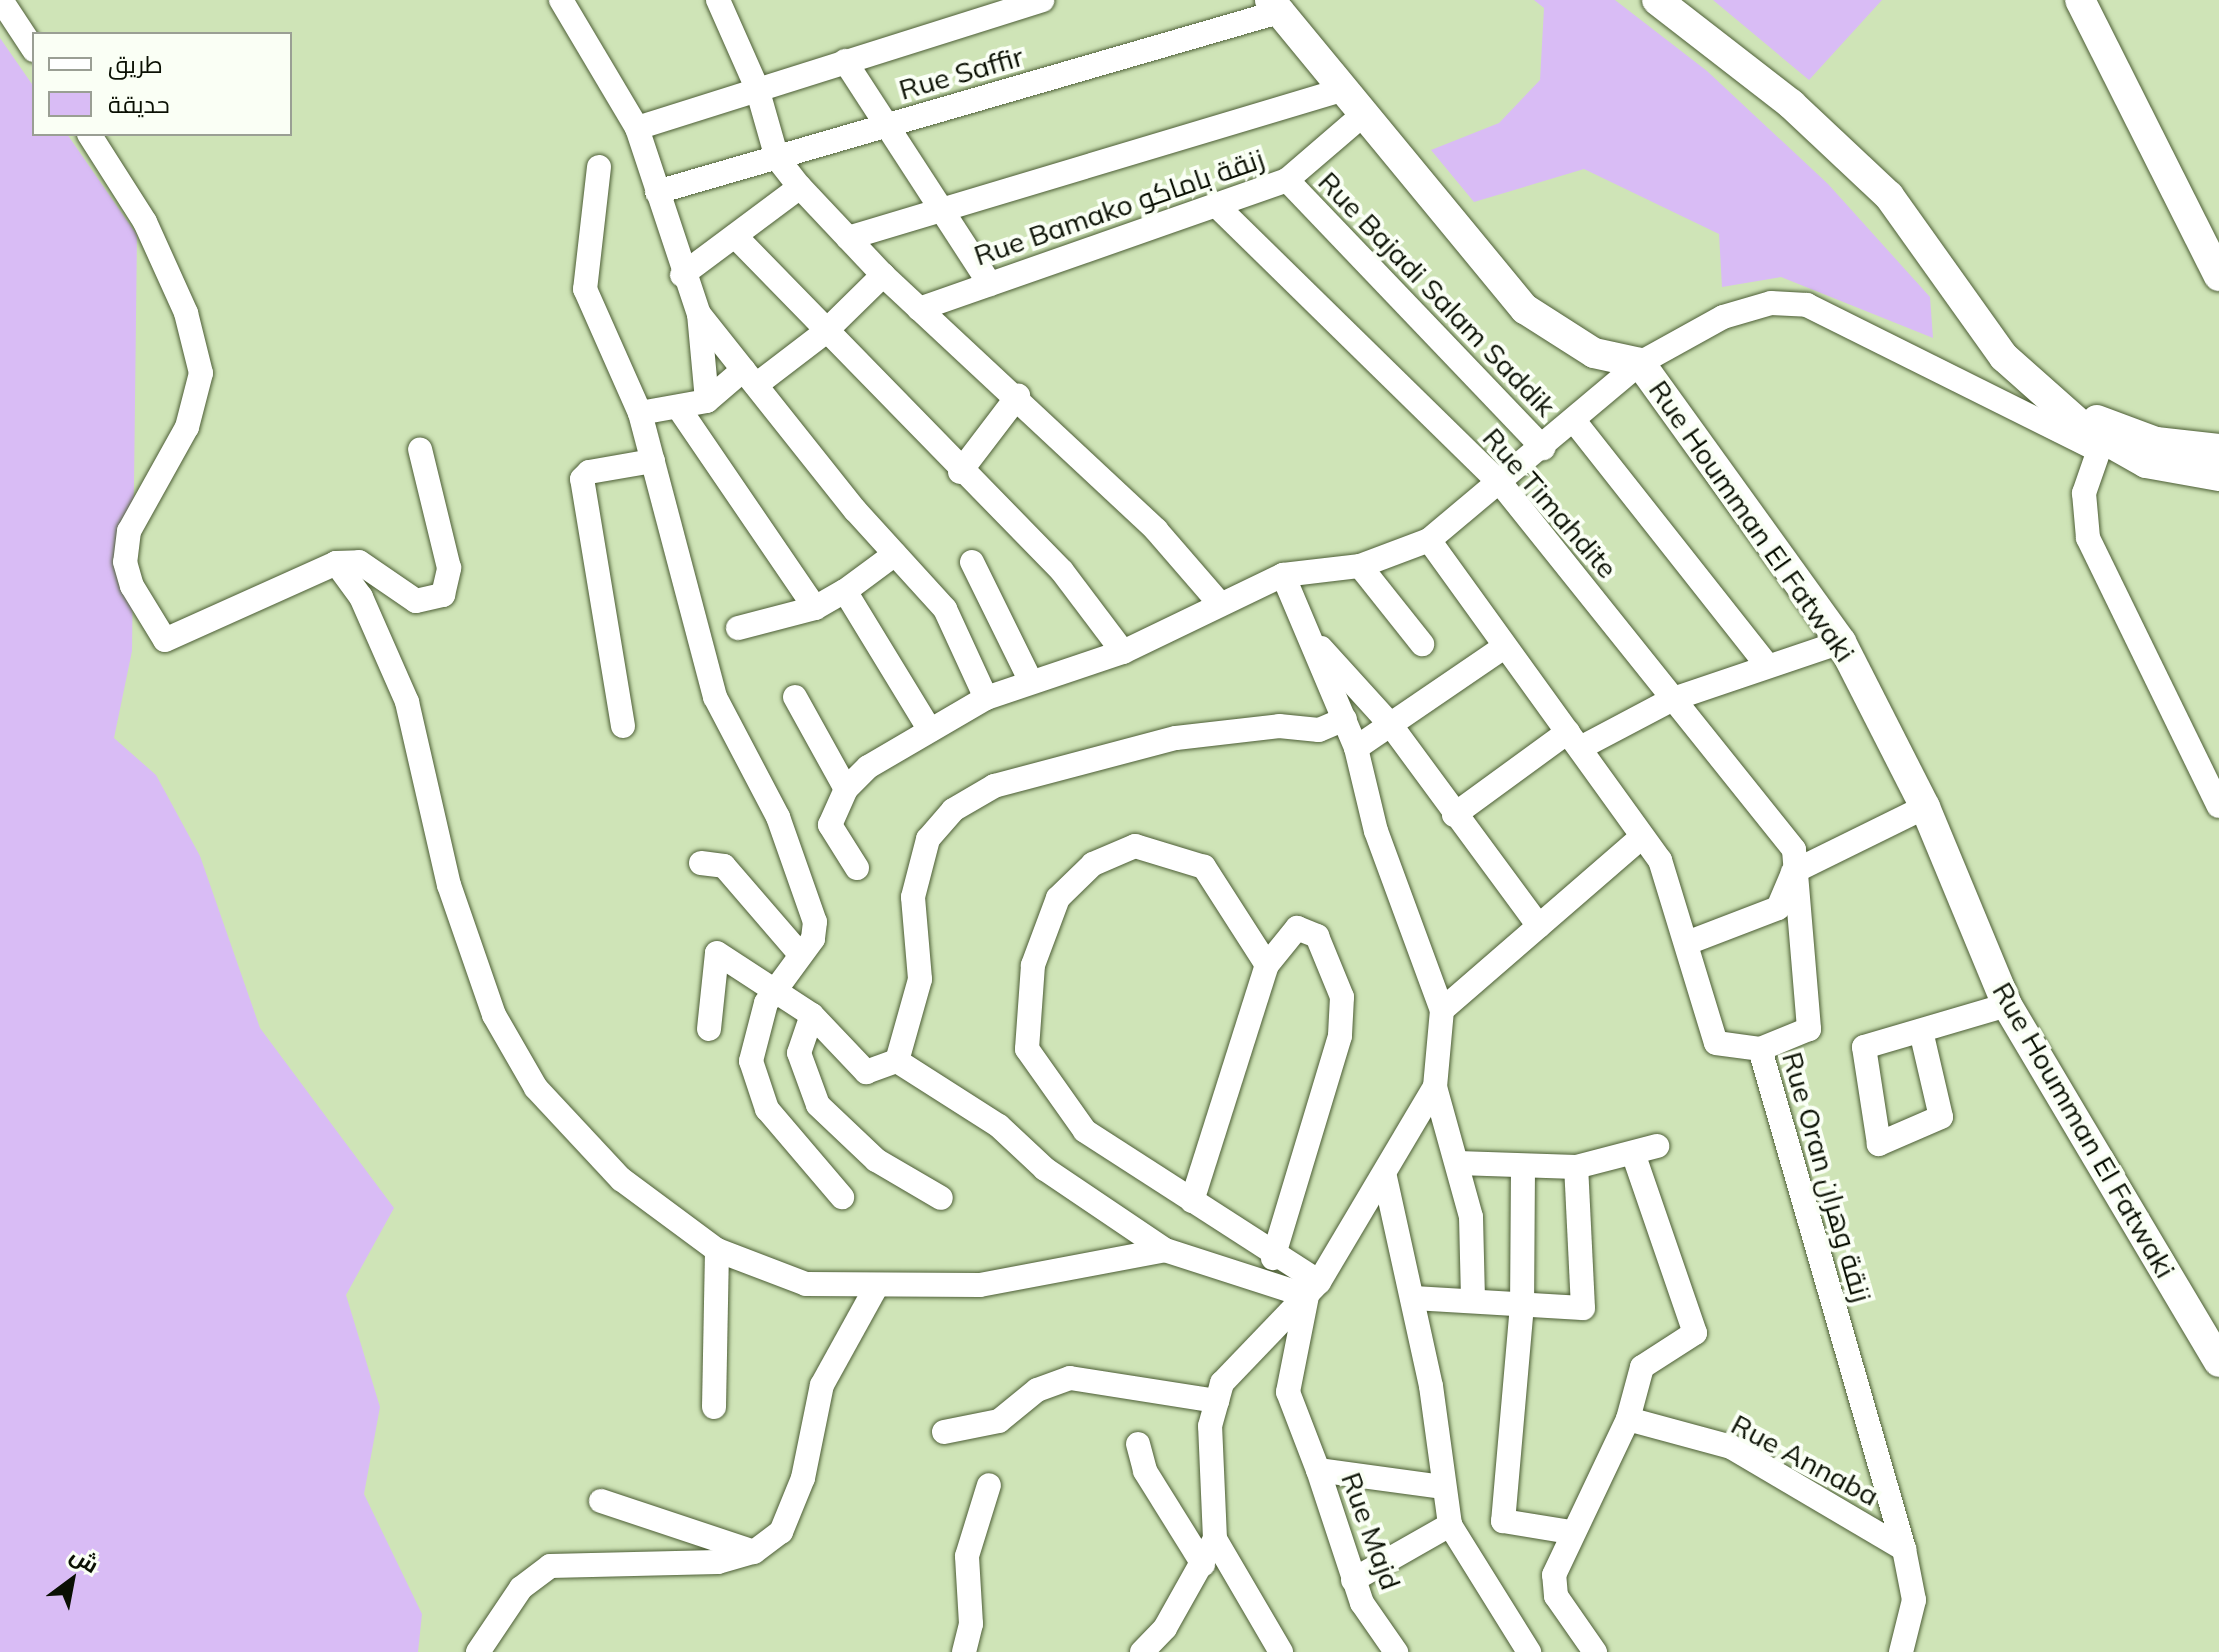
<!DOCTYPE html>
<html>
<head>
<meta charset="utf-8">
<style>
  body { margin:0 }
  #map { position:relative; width:2219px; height:1652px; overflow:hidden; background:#cfe4b7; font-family:Mulish,Cairo,sans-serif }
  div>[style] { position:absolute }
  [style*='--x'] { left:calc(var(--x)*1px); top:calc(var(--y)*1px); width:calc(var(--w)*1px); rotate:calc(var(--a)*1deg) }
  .green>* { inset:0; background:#d9bcf5 }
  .roads { filter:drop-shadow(0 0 2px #4d5e36) drop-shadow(0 0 2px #4d5e36) }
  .minor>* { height:24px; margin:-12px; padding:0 12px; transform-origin:12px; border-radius:12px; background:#fff }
  .tertiary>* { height:30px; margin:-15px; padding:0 15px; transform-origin:15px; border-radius:15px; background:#fff }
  span { translate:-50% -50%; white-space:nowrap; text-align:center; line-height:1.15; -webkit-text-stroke:8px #fafff5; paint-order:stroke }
  .street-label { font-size:28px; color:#0a1003 }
  .legend { position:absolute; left:32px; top:32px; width:260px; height:104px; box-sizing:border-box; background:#fafff5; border:2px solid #9a9f94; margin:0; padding:10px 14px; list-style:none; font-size:24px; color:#0a1003 }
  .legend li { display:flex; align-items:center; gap:16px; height:40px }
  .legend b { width:40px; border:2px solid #9a9f94 }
  .north { position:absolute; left:32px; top:1540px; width:80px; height:80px; -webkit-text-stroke:6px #fafff5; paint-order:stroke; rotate:32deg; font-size:22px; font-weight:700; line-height:32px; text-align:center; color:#0a1003 }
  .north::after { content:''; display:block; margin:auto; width:28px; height:36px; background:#0a1003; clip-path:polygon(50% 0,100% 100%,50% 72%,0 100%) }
</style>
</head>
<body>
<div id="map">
  <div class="green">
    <div style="clip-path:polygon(1534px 0,1615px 0,1707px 71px,1828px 184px,1930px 297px,1933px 338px,1781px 277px,1722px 287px,1719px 234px,1584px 169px,1474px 202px,1431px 150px,1499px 123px,1540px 80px,1544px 8px)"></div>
    <div style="clip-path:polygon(1713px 0,1882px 0,1809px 80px)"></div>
    <div style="clip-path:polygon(0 38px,34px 87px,34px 134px,67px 134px,137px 235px,132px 651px,114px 738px,156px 775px,200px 856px,260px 1028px,394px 1208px,346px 1295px,380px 1407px,364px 1494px,422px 1614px,418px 1652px,0 1652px)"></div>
  </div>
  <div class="roads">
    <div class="minor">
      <div style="--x:1;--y:0;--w:60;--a:56.6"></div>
      <div style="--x:561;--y:0;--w:149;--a:59.3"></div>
      <div style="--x:637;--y:128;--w:196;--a:71.6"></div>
      <div style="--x:699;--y:314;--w:87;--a:84.7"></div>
      <div style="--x:718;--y:0;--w:96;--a:66.1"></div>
      <div style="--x:757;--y:88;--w:73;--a:74.1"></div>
      <div style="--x:777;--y:158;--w:37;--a:52"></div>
      <div style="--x:800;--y:187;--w:121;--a:46.7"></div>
      <div style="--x:883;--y:275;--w:374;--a:43"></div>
      <div style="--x:1156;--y:530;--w:98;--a:49.1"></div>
      <div style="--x:845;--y:61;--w:266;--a:57"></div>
      <div style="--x:637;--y:128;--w:425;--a:-17.5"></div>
      <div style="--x:89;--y:134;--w:104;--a:57.5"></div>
      <div style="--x:145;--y:222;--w:100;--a:65.7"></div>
      <div style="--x:186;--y:313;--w:62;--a:76"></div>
      <div style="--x:201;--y:373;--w:56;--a:104.5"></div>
      <div style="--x:187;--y:427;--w:119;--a:119.1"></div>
      <div style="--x:129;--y:531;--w:31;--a:97"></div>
      <div style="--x:125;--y:562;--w:25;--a:74"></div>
      <div style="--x:132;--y:586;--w:63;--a:58.6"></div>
      <div style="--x:165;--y:640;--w:188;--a:-24.2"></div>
      <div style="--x:336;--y:563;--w:42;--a:53.7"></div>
      <div style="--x:361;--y:597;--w:115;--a:66.3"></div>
      <div style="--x:407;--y:702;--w:188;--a:77.1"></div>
      <div style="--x:449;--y:885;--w:138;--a:70.9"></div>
      <div style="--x:494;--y:1015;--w:84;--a:60.1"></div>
      <div style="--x:536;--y:1088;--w:125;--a:47"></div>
      <div style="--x:621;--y:1179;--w:119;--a:36.5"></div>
      <div style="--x:717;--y:1250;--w:95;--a:20.9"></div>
      <div style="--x:806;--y:1284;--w:174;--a:0.3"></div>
      <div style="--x:980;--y:1285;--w:188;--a:-10.7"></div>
      <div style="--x:1165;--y:1250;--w:149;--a:17.9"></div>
      <div style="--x:599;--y:167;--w:123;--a:96.5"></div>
      <div style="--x:585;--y:289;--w:136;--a:66.1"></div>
      <div style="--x:640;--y:413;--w:294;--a:75.2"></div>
      <div style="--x:715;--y:697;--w:136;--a:62.3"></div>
      <div style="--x:778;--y:817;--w:111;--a:70.6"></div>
      <div style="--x:815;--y:922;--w:17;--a:97"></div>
      <div style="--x:813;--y:939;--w:79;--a:126.3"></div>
      <div style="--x:766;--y:1003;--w:60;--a:104.5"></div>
      <div style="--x:751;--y:1061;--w:51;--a:71.6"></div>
      <div style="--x:767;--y:1109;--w:116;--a:49.6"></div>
      <div style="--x:1287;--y:180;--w:371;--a:46.3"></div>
      <div style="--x:657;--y:192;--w:651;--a:-16.15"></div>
      <div style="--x:1217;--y:206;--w:399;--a:44.4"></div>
      <div style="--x:1502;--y:485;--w:467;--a:51.3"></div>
      <div style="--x:1794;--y:850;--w:180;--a:85.2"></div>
      <div style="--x:1809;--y:1029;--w:53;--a:157.8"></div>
      <div style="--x:735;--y:236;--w:468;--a:45.7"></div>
      <div style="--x:1062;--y:571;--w:101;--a:53"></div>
      <div style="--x:848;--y:238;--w:519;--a:-16.69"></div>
      <div style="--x:682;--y:275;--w:147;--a:-36.7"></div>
      <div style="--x:919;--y:309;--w:390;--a:-19.3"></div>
      <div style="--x:1287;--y:180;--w:103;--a:-40.7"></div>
      <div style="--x:699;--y:314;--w:251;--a:51.5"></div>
      <div style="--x:855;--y:510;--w:134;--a:47.7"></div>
      <div style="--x:945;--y:609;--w:98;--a:65.3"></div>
      <div style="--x:756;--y:385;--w:86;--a:-37.4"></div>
      <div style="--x:824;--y:333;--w:83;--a:-44.5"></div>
      <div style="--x:678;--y:407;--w:243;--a:55.7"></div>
      <div style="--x:815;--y:608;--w:34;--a:-30"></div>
      <div style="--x:845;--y:591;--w:163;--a:58.6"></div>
      <div style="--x:640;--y:413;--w:68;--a:-10.2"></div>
      <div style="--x:707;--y:401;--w:48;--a:-40.7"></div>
      <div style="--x:1575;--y:422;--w:308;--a:51.7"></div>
      <div style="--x:2099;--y:450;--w:46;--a:109.2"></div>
      <div style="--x:2084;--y:493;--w:45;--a:84.9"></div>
      <div style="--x:2088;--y:538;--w:298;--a:64"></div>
      <div style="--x:960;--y:472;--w:96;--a:-52.7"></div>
      <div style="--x:1429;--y:540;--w:395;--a:54.2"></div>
      <div style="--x:1660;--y:860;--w:191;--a:73"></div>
      <div style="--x:1716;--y:1043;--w:44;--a:7.8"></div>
      <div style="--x:1760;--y:1049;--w:520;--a:73.93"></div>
      <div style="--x:1904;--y:1549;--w:52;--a:78.9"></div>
      <div style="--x:1914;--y:1600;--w:54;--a:104"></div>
      <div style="--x:972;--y:562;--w:131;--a:63.8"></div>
      <div style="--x:336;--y:563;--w:23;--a:-2"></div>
      <div style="--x:359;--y:562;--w:69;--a:34.4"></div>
      <div style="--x:416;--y:601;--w:28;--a:-13"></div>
      <div style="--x:443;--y:595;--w:28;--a:-77"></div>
      <div style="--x:449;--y:568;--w:122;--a:-103.7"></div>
      <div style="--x:1360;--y:566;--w:100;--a:51.5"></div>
      <div style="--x:1283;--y:575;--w:188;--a:67.1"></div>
      <div style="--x:1356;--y:748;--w:85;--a:76.5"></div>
      <div style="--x:1376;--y:831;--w:191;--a:69.8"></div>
      <div style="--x:1442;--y:1010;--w:77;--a:95.2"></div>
      <div style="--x:1435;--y:1087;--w:135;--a:74.5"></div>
      <div style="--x:1471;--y:1217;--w:83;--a:88.6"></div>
      <div style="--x:845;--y:591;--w:62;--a:-36.5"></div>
      <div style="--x:738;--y:628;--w:80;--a:-14.6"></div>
      <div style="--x:1321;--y:648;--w:103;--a:47.8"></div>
      <div style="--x:1390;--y:724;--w:251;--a:53.6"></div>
      <div style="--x:795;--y:697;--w:105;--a:61"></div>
      <div style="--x:623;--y:726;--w:250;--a:-99.4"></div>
      <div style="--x:582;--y:479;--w:10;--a:-45"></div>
      <div style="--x:589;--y:472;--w:65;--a:-9.8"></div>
      <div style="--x:1582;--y:747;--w:103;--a:-27.8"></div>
      <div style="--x:1673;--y:699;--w:177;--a:-18.7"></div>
      <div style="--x:1356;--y:748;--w:179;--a:-34.3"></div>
      <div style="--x:1454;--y:815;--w:141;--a:-36.1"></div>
      <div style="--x:701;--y:863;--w:23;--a:7"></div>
      <div style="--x:724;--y:866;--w:116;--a:49.2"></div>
      <div style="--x:857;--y:868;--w:51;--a:-122.1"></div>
      <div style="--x:830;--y:825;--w:39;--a:-66"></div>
      <div style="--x:846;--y:789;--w:31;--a:-45"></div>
      <div style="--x:868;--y:767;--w:137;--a:-30.3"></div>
      <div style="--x:986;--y:698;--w:145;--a:-18.6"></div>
      <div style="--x:1123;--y:652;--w:178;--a:-25.7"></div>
      <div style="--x:1283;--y:575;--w:78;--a:-6.7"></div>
      <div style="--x:1360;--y:566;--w:74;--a:-20.6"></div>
      <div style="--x:1429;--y:540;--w:275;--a:-40"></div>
      <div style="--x:1640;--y:363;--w:95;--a:-29"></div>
      <div style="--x:1723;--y:317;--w:50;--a:-16.3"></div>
      <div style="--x:1771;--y:303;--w:36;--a:3"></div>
      <div style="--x:1807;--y:305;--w:325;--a:26.5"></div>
      <div style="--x:1687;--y:943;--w:97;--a:-21"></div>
      <div style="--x:1778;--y:908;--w:39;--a:-67"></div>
      <div style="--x:1793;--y:872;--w:147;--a:-26.2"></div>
      <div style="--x:1267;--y:965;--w:117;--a:-122.7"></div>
      <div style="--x:1204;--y:867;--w:72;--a:-163.1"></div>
      <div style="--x:1135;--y:846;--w:46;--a:156.8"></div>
      <div style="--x:1093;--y:864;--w:49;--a:135.8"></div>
      <div style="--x:1058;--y:898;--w:72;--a:110.5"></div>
      <div style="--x:1033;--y:965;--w:84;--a:94.1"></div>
      <div style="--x:1027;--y:1049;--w:100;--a:54.7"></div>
      <div style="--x:1085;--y:1131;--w:278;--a:32.8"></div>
      <div style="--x:1442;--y:1010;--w:264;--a:-40.9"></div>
      <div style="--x:812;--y:1015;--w:40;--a:108.9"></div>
      <div style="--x:799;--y:1053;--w:55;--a:69.9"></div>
      <div style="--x:818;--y:1105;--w:80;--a:43.5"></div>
      <div style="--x:876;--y:1160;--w:75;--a:30.3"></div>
      <div style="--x:709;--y:1029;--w:76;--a:-84"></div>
      <div style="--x:717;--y:953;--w:113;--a:33.1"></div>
      <div style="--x:812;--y:1015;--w:79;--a:46.5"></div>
      <div style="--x:866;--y:1072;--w:33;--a:-20"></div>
      <div style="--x:1921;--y:1031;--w:88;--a:76.9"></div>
      <div style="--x:1941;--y:1117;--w:68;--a:156.5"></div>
      <div style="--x:1879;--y:1144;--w:98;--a:-98.8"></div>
      <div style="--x:1864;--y:1047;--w:149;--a:-16.4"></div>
      <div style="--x:1458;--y:1163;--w:118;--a:1.9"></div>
      <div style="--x:1576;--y:1167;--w:84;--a:-14.5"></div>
      <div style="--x:1523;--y:1168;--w:137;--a:90.4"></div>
      <div style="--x:1522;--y:1305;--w:217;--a:95"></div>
      <div style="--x:1503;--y:1521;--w:69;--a:9.2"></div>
      <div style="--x:1385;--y:1177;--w:214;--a:77.6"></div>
      <div style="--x:1431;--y:1386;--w:140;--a:82.2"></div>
      <div style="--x:1450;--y:1525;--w:150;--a:58.1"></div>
      <div style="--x:1192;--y:1201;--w:248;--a:-72.4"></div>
      <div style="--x:1267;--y:965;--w:48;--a:-51"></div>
      <div style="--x:1297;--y:928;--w:22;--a:22"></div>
      <div style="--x:1317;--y:936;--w:66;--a:67.7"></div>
      <div style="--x:1342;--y:997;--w:39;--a:93"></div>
      <div style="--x:1340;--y:1036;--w:232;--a:106.8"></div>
      <div style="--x:1165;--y:1250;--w:145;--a:-146"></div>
      <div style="--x:1045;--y:1169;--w:63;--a:-136.9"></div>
      <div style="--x:999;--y:1126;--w:121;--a:-147.5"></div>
      <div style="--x:897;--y:1061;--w:85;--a:-74.3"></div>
      <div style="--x:920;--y:979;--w:82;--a:-94.9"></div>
      <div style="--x:913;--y:897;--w:60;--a:-75.5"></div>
      <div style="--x:928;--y:839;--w:38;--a:-49"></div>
      <div style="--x:953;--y:810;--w:48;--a:-30.3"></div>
      <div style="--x:994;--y:786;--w:188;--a:-14.8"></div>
      <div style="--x:1176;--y:738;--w:104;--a:-6.6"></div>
      <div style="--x:1279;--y:726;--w:40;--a:5.7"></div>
      <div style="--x:1319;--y:730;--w:28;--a:-23"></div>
      <div style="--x:1307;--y:1296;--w:98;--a:101.2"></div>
      <div style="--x:1288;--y:1392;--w:84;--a:69"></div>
      <div style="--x:1318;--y:1470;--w:125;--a:7.8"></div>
      <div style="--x:1413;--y:1298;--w:170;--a:3.4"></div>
      <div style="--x:1583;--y:1308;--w:141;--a:-92.8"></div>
      <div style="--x:714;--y:1407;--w:157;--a:-88.9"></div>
      <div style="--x:1628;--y:1419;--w:107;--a:15.2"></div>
      <div style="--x:1731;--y:1447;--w:201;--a:30.5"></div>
      <div style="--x:944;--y:1432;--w:56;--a:-11.3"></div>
      <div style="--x:999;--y:1421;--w:49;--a:-39.2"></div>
      <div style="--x:1037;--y:1390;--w:35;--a:-20"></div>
      <div style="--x:1070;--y:1378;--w:149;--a:8.9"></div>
      <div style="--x:1138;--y:1444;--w:28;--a:75"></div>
      <div style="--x:1145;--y:1471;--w:110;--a:58.1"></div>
      <div style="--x:1318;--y:1470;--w:140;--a:71.7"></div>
      <div style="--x:1362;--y:1603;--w:60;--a:55.2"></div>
      <div style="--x:601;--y:1501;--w:161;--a:18.4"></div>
      <div style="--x:1215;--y:1539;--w:131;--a:59.7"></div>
      <div style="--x:1353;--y:1580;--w:112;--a:-29.6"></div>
      <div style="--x:478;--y:1652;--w:77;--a:-56.1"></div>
      <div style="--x:521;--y:1588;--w:36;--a:-37"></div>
      <div style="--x:550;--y:1566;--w:168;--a:-1.4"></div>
      <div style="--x:718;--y:1562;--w:37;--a:-16"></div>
      <div style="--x:754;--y:1552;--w:34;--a:-37"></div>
      <div style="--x:781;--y:1532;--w:58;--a:-67.8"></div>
      <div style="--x:803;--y:1478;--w:95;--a:-78.5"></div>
      <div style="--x:822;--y:1385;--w:110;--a:-61.1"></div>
      <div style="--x:964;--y:1652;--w:29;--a:-76"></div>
      <div style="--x:971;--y:1624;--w:68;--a:-93.4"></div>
      <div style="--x:967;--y:1556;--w:74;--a:-72.8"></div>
      <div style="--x:1142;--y:1652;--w:33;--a:-46"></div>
      <div style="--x:1165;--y:1628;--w:102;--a:-60.7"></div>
      <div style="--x:1215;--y:1539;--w:113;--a:-92.5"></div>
      <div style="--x:1210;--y:1426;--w:45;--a:-74.4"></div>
      <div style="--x:1222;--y:1383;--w:140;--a:-46.2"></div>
      <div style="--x:1319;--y:1282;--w:227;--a:-59.3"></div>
      <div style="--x:1595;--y:1652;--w:68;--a:-124.9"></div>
      <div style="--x:1556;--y:1596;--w:21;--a:-95"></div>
      <div style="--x:1554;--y:1575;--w:173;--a:-64.6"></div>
      <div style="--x:1628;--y:1419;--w:54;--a:-74.9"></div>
      <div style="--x:1642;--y:1367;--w:63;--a:-32.7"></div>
      <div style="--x:1695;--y:1333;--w:190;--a:-109"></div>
    </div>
    <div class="tertiary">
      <div style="--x:1270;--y:0;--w:401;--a:50.5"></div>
      <div style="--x:1525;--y:309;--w:82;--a:32.5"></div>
      <div style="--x:1594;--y:353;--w:47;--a:12.3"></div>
      <div style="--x:1640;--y:363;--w:344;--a:54.2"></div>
      <div style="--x:1841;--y:642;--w:185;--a:63"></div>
      <div style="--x:1925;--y:807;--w:214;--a:67.5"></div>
      <div style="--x:2007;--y:1005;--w:415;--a:59.3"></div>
      <div style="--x:1657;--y:0;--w:170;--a:37.8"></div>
      <div style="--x:1791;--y:104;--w:134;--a:43.2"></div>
      <div style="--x:1889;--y:196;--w:198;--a:54.5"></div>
      <div style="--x:2004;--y:357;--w:107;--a:41.6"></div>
      <div style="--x:2084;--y:428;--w:71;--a:29.4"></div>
      <div style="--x:2146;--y:463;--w:74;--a:10.1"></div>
      <div style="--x:2080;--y:0;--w:309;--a:63.3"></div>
      <div style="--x:2097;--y:420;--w:63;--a:20.4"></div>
      <div style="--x:2156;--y:442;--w:63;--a:6.3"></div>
    </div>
  </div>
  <div class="street-label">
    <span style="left:961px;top:73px;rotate:-16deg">Rue Saffir</span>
    <span style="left:1119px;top:207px;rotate:-19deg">Rue Bamako زنقة باماكو</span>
    <span style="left:1437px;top:294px;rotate:46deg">Rue Bajadi Salam Saddik</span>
    <span style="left:1550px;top:503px;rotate:49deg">Rue Timahdite</span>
    <span style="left:1752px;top:521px;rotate:55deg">Rue Houmman El Fatwaki</span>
    <span style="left:2084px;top:1130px;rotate:60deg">Rue Houmman El Fatwaki</span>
    <span style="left:1827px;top:1177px;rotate:74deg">Rue Oran زنقة وهران</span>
    <span style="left:1805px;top:1460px;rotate:28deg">Rue Annaba</span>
    <span style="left:1371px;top:1531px;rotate:70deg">Rue Majd</span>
  </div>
  <ul class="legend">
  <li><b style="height:10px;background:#fff"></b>طريق</li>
  <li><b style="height:22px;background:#d9bcf5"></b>حديقة</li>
  </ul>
  <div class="north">ش</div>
</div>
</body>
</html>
